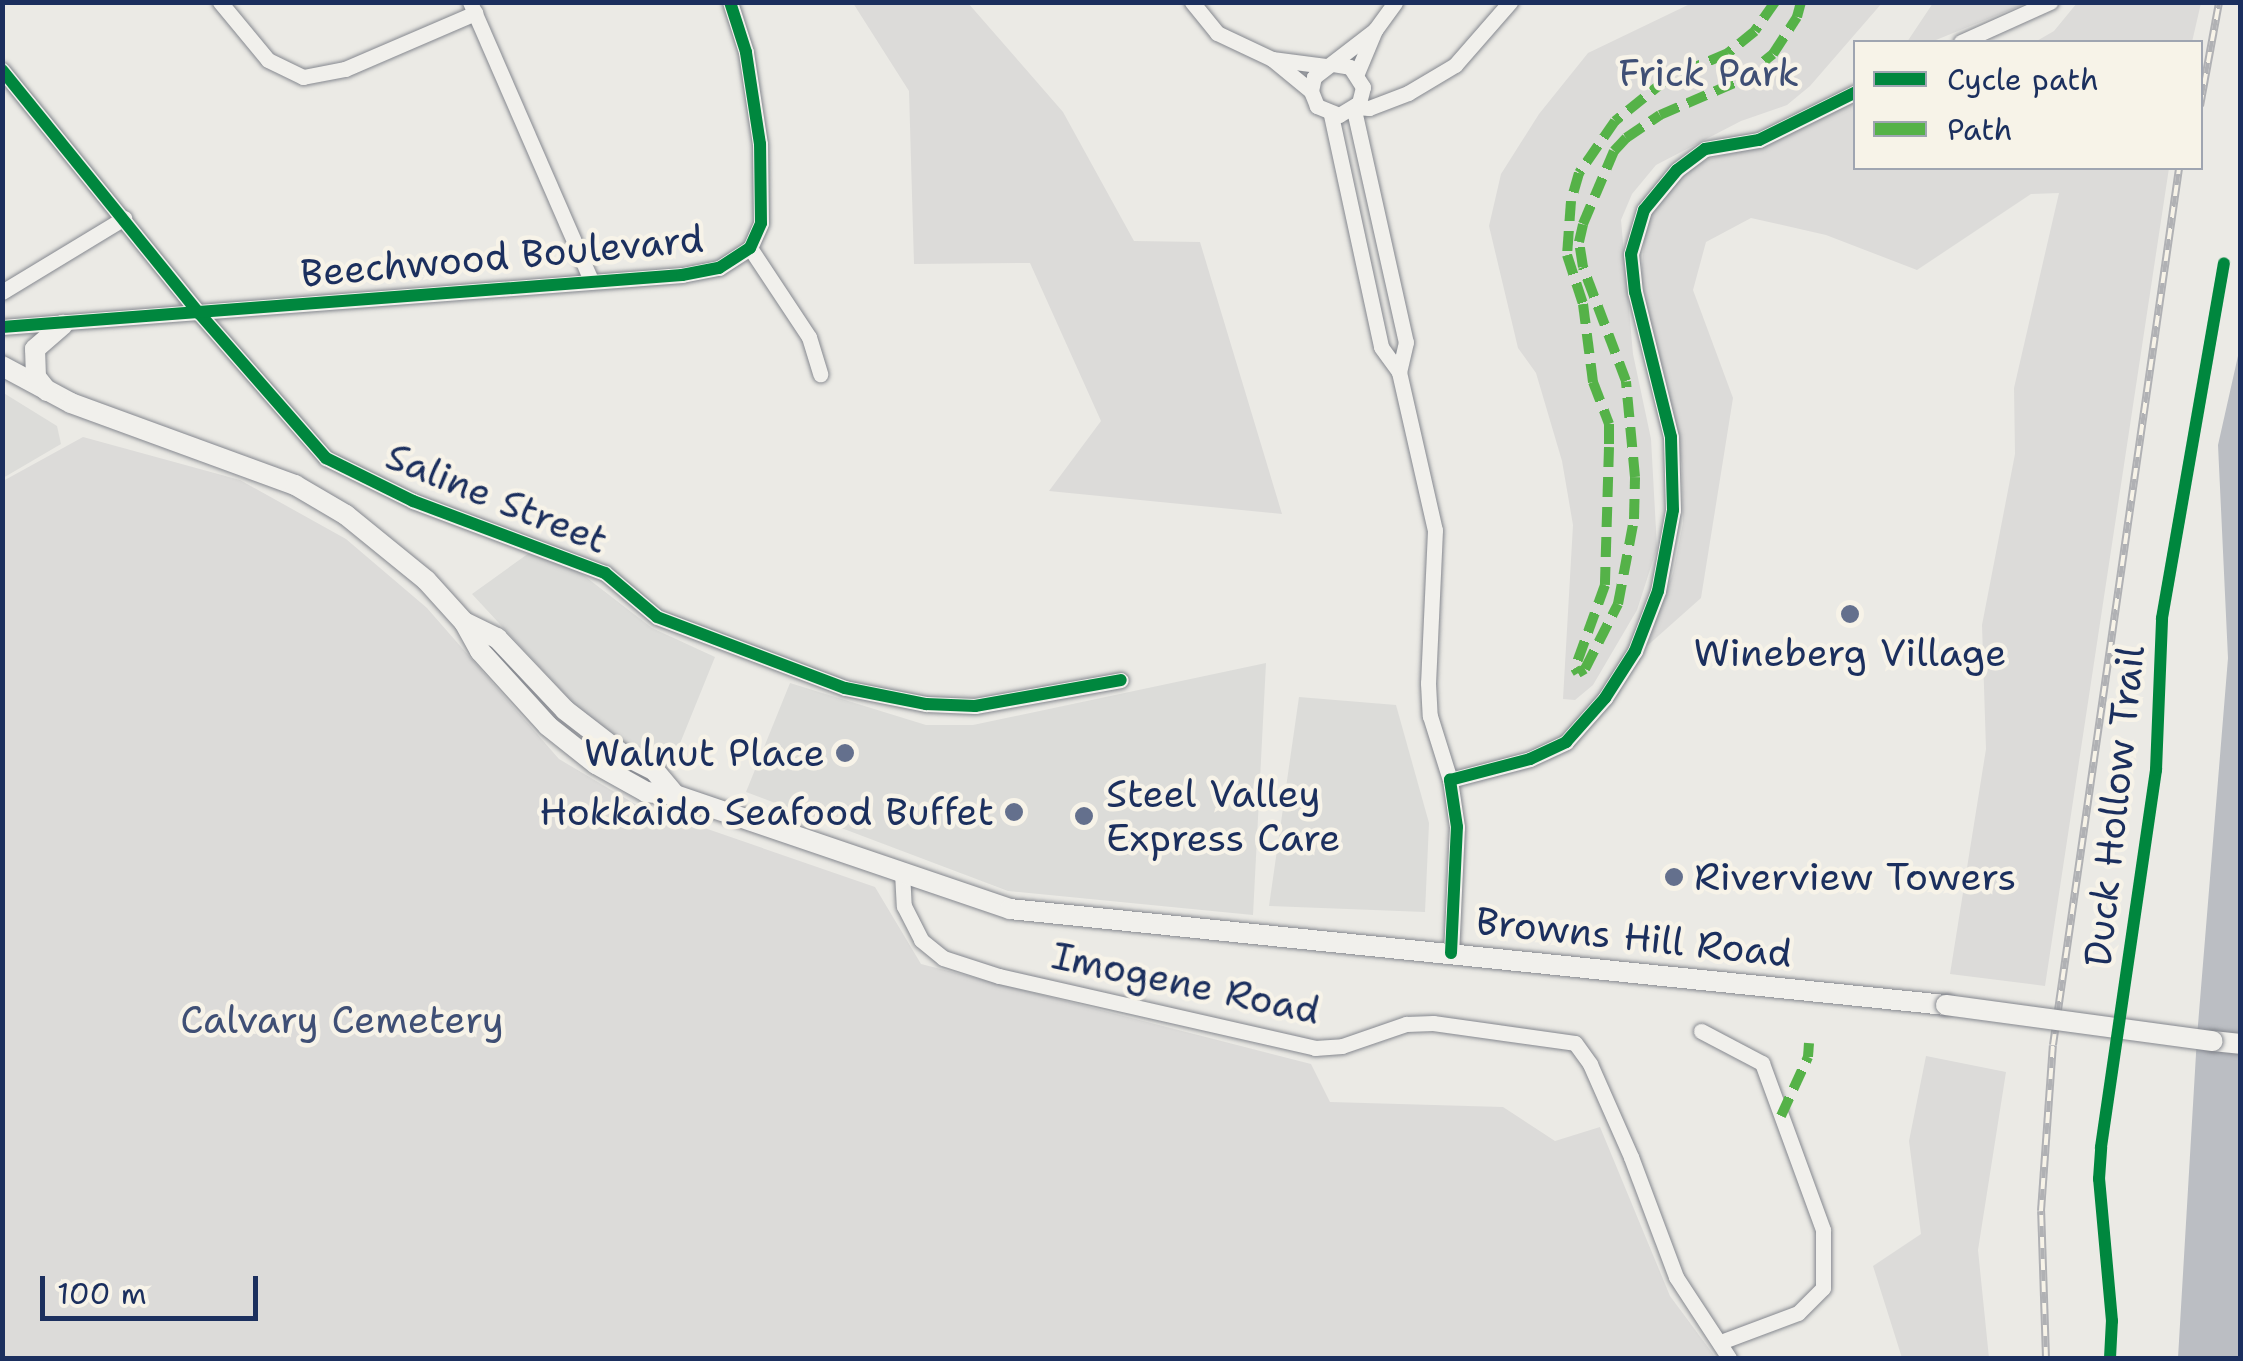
<!DOCTYPE html>
<html>
<head>
<meta charset="utf-8">
<style>
  body { margin:0 }
  #map { position:relative; width:2243px; height:1361px; overflow:hidden; background:#ebeae5; font-family:"Shantell Sans",sans-serif }
  div>[style] { position:absolute }
  [style*='--x'] { left:calc(var(--x)*1px); top:calc(var(--y)*1px); width:calc(var(--w)*1px); rotate:calc(var(--a)*1deg) }
  .built>* { inset:0; background:#dcdcd9 }
  .green>* { inset:0; background:#dcdbd9 }
  .water>* { inset:0; background:#bbbec3 }
  .roads { filter:drop-shadow(0 0 2px #85888f) drop-shadow(0 0 2px #85888f) }
  .minor>* { height:15px; margin:-7.5px; padding:0 7.5px; transform-origin:7.5px; border-radius:7.5px; background:#f1f0ec }
  .major>* { height:20px; margin:-10px; padding:0 10px; transform-origin:10px; border-radius:10px; background:#f1f0ec }
  .rail>* { height:8px; margin-top:-4px; transform-origin:0; background:repeating-linear-gradient(90deg,#f7f3e8 0 11px,#b0b1b4 0 22px); box-sizing:border-box; border-block:2px solid #b0b1b4 }
  .bridges { filter:drop-shadow(0 0 2px #85888f) drop-shadow(0 0 2px #85888f) }
  .major-bridge>* { height:20px; margin:-10px; padding:0 10px; transform-origin:10px; border-radius:10px; background:#f1f0ec }
  .quiet>* { height:10px; margin-top:-5px; transform-origin:0; background:repeating-linear-gradient(90deg,#55b248 0 20px,transparent 0 30px) }
  .cycleway>* { height:12px; margin:-6px; padding:0 6px; transform-origin:6px; border-radius:6px; background:#00873e }
  .dots>* { width:28px; height:28px; translate:-50% -50%; box-sizing:border-box; border:5px solid #f7f3e8; border-radius:50% }
  span { translate:-50% -50%; white-space:nowrap; text-align:center; line-height:1.15; -webkit-text-stroke:9px #f7f3e8; paint-order:stroke }
  .park-label { font-size:38px; color:#3f4f75 }
  .street-label { font-size:38px; color:#1b2f5e }
  .poi-label { font-size:38px; color:#1b2f5e }
  .right { translate:-100% -50%; text-align:right }
  .left { translate:0 -50%; text-align:left }
  .frame { position:absolute; inset:0; border:5px solid #1b2f5e; pointer-events:none }
  .legend { position:absolute; left:1853px; top:40px; width:350px; height:130px; box-sizing:border-box; background:#f7f3e8; border:2px solid #9fa5b1; margin:0; padding:12px 18px; list-style:none; font-size:30px; color:#1b2f5e }
  .legend li { display:flex; align-items:center; gap:20px; height:50px }
  .legend b { width:50px; border:2px solid #9fa5b1 }
  .scale { position:absolute; left:40px; top:1276px; width:218px; height:45px; box-sizing:border-box; border:5px solid #1b2f5e; border-top:0; padding-left:12px; font-size:30px; line-height:35px; white-space:nowrap; color:#1b2f5e; -webkit-text-stroke:8px #f7f3e8; paint-order:stroke }
</style>
</head>
<body>
<div id="map">
  <div class="built">
    <div style="clip-path:polygon(2px 392px,57px 426px,61px 444px,3px 478px)"></div>
    <div style="clip-path:polygon(529px 553px,578px 571px,652px 628px,715px 657px,668px 773px,602px 734px,472px 594px)"></div>
    <div style="clip-path:polygon(1266px 663px,1253px 915px,1008px 891px,746px 792px,790px 683px,926px 725px,973px 725px)"></div>
    <div style="clip-path:polygon(1299px 697px,1396px 705px,1429px 823px,1425px 912px,1269px 906px)"></div>
  </div>
  <div class="green">
    <div style="clip-path:polygon(853px 3px,968px 3px,1063px 112px,1134px 241px,1200px 242px,1282px 514px,1049px 491px,1101px 421px,1030px 263px,914px 264px,909px 91px)"></div>
    <div style="clip-path:polygon(1692px 3px,1882px 3px,1810px 86px,1787px 105px,1741px 121px,1656px 165px,1632px 194px,1621px 220px,1633px 354px,1651px 439px,1657px 548px,1637px 610px,1593px 685px,1575px 700px,1563px 699px,1573px 525px,1562px 461px,1536px 373px,1518px 348px,1489px 226px,1501px 174px,1539px 114px,1588px 53px)"></div>
    <div style="clip-path:polygon(1933px 3px,1933px 2px,2027px 3px,1931px 42px,1907px 42px)"></div>
    <div style="clip-path:polygon(2077px 3px,2077px 2px,2201px 3px,2192px 42px,2035px 42px,2054px 31px)"></div>
    <div style="clip-path:polygon(1855px 102px,1856px 168px,2169px 168px,2045px 986px,1950px 974px,1986px 749px,1982px 625px,2015px 454px,2014px 388px,2059px 193px,2031px 194px,1917px 270px,1826px 235px,1751px 218px,1706px 242px,1693px 290px,1733px 398px,1701px 598px,1647px 646px,1673px 573px,1683px 523px,1682px 465px,1641px 280px,1645px 231px,1654px 209px,1685px 172px,1708px 159px,1768px 144px)"></div>
    <div style="clip-path:polygon(83px 437px,240px 480px,346px 539px,427px 608px,559px 759px,635px 804px,875px 887px,921px 964px,1311px 1064px,1330px 1102px,1503px 1107px,1555px 1141px,1600px 1127px,1670px 1296px,1716px 1358px,3px 1358px,3px 481px)"></div>
    <div style="clip-path:polygon(1926px 1056px,2006px 1072px,1978px 1250px,1989px 1358px,1902px 1358px,1873px 1266px,1921px 1234px,1909px 1141px)"></div>
  </div>
  <div class="water">
    <div style="clip-path:polygon(2240px 347px,2240px 1358px,2178px 1358px,2197px 1037px,2228px 658px,2218px 445px)"></div>
  </div>
  <div class="roads">
    <div class="minor">
      <div style="--x:220;--y:2;--w:75;--a:50.4"></div>
      <div style="--x:268;--y:60;--w:39;--a:26"></div>
      <div style="--x:303;--y:77;--w:43;--a:-10.8"></div>
      <div style="--x:345;--y:69;--w:142;--a:-23.3"></div>
      <div style="--x:470;--y:2;--w:305;--a:66.5"></div>
      <div style="--x:1192;--y:2;--w:40;--a:51"></div>
      <div style="--x:1217;--y:33;--w:61;--a:25.3"></div>
      <div style="--x:1272;--y:59;--w:50;--a:39.4"></div>
      <div style="--x:1961;--y:42;--w:98;--a:-24.2"></div>
      <div style="--x:1272;--y:59;--w:54;--a:7.4"></div>
      <div style="--x:1333;--y:64;--w:17;--a:10"></div>
      <div style="--x:1350;--y:67;--w:24;--a:57"></div>
      <div style="--x:1363;--y:87;--w:16;--a:104"></div>
      <div style="--x:1359;--y:103;--w:23;--a:149"></div>
      <div style="--x:1339;--y:115;--w:24;--a:-158"></div>
      <div style="--x:1317;--y:106;--w:16;--a:-112"></div>
      <div style="--x:1311;--y:91;--w:14;--a:-78"></div>
      <div style="--x:1314;--y:77;--w:77;--a:-37.6"></div>
      <div style="--x:2;--y:70;--w:313;--a:51"></div>
      <div style="--x:199;--y:313;--w:193;--a:48.8"></div>
      <div style="--x:326;--y:458;--w:97;--a:26.3"></div>
      <div style="--x:413;--y:501;--w:205;--a:20.6"></div>
      <div style="--x:605;--y:573;--w:68;--a:40.2"></div>
      <div style="--x:657;--y:617;--w:201;--a:20.7"></div>
      <div style="--x:845;--y:688;--w:83;--a:11.2"></div>
      <div style="--x:926;--y:704;--w:49;--a:2.3"></div>
      <div style="--x:975;--y:706;--w:148;--a:-10.1"></div>
      <div style="--x:1357;--y:73;--w:47;--a:-67.3"></div>
      <div style="--x:1375;--y:30;--w:34;--a:-54"></div>
      <div style="--x:1355;--y:107;--w:14;--a:4"></div>
      <div style="--x:1369;--y:108;--w:42;--a:-21"></div>
      <div style="--x:1408;--y:93;--w:55;--a:-30.8"></div>
      <div style="--x:1455;--y:65;--w:84;--a:-48.9"></div>
      <div style="--x:1354;--y:110;--w:238;--a:77.4"></div>
      <div style="--x:1406;--y:342;--w:31;--a:103"></div>
      <div style="--x:1331;--y:115;--w:237;--a:77.8"></div>
      <div style="--x:1381;--y:347;--w:31;--a:54"></div>
      <div style="--x:1399;--y:372;--w:162;--a:77.2"></div>
      <div style="--x:1435;--y:530;--w:153;--a:92.6"></div>
      <div style="--x:1428;--y:683;--w:33;--a:87"></div>
      <div style="--x:1430;--y:716;--w:67;--a:72.6"></div>
      <div style="--x:1450;--y:780;--w:48;--a:81.5"></div>
      <div style="--x:1457;--y:827;--w:126;--a:92.7"></div>
      <div style="--x:750;--y:248;--w:107;--a:56.5"></div>
      <div style="--x:809;--y:337;--w:39;--a:73"></div>
      <div style="--x:2;--y:292;--w:143;--a:-31.2"></div>
      <div style="--x:2;--y:327;--w:682;--a:-4.37"></div>
      <div style="--x:682;--y:275;--w:38;--a:-11"></div>
      <div style="--x:719;--y:268;--w:37;--a:-33"></div>
      <div style="--x:750;--y:248;--w:27;--a:-66"></div>
      <div style="--x:761;--y:223;--w:79;--a:-90.7"></div>
      <div style="--x:760;--y:144;--w:93;--a:-98.7"></div>
      <div style="--x:746;--y:52;--w:52;--a:-107.7"></div>
      <div style="--x:1450;--y:780;--w:83;--a:-14.7"></div>
      <div style="--x:1530;--y:759;--w:40;--a:-25"></div>
      <div style="--x:1566;--y:742;--w:59;--a:-48.4"></div>
      <div style="--x:1605;--y:698;--w:56;--a:-57.4"></div>
      <div style="--x:1635;--y:651;--w:64;--a:-69"></div>
      <div style="--x:1658;--y:591;--w:82;--a:-79.5"></div>
      <div style="--x:1673;--y:510;--w:73;--a:-91.6"></div>
      <div style="--x:1671;--y:437;--w:149;--a:-103.9"></div>
      <div style="--x:1635;--y:292;--w:38;--a:-96"></div>
      <div style="--x:1631;--y:254;--w:46;--a:-73.5"></div>
      <div style="--x:1644;--y:210;--w:52;--a:-50.5"></div>
      <div style="--x:1677;--y:170;--w:35;--a:-37"></div>
      <div style="--x:1705;--y:149;--w:55;--a:-9.5"></div>
      <div style="--x:1759;--y:140;--w:108;--a:-26.3"></div>
      <div style="--x:902;--y:872;--w:34;--a:87"></div>
      <div style="--x:904;--y:906;--w:38;--a:63"></div>
      <div style="--x:921;--y:940;--w:28;--a:39"></div>
      <div style="--x:943;--y:958;--w:59;--a:17.8"></div>
      <div style="--x:999;--y:976;--w:324;--a:12.8"></div>
      <div style="--x:1315;--y:1048;--w:27;--a:-4"></div>
      <div style="--x:1342;--y:1046;--w:68;--a:-19"></div>
      <div style="--x:1406;--y:1024;--w:27;--a:-2"></div>
      <div style="--x:1433;--y:1023;--w:143;--a:8"></div>
      <div style="--x:1575;--y:1043;--w:26;--a:54"></div>
      <div style="--x:1590;--y:1064;--w:102;--a:66.2"></div>
      <div style="--x:1631;--y:1157;--w:128;--a:69.4"></div>
      <div style="--x:1676;--y:1277;--w:97;--a:56.8"></div>
      <div style="--x:1701;--y:1031;--w:69;--a:27.7"></div>
      <div style="--x:1762;--y:1063;--w:178;--a:69.9"></div>
      <div style="--x:1823;--y:1230;--w:58;--a:90"></div>
      <div style="--x:1823;--y:1288;--w:35;--a:135"></div>
      <div style="--x:1798;--y:1313;--w:82;--a:159.4"></div>
    </div>
    <div class="major">
      <div style="--x:2;--y:366;--w:78;--a:28.2"></div>
      <div style="--x:71;--y:403;--w:239;--a:20.1"></div>
      <div style="--x:295;--y:485;--w:59;--a:30.5"></div>
      <div style="--x:346;--y:515;--w:103;--a:39.1"></div>
      <div style="--x:426;--y:580;--w:57;--a:47.9"></div>
      <div style="--x:464;--y:622;--w:33;--a:61"></div>
      <div style="--x:480;--y:651;--w:101;--a:47.8"></div>
      <div style="--x:548;--y:726;--w:61;--a:38.4"></div>
      <div style="--x:596;--y:764;--w:57;--a:29.2"></div>
      <div style="--x:646;--y:792;--w:29;--a:6"></div>
      <div style="--x:675;--y:795;--w:354;--a:18.8"></div>
      <div style="--x:1010;--y:909;--w:941;--a:5.86"></div>
      <div style="--x:47;--y:391;--w:18;--a:-128"></div>
      <div style="--x:36;--y:377;--w:28;--a:-92"></div>
      <div style="--x:35;--y:349;--w:37;--a:-41"></div>
      <div style="--x:464;--y:622;--w:37;--a:26"></div>
      <div style="--x:497;--y:638;--w:99;--a:46.6"></div>
      <div style="--x:565;--y:710;--w:72;--a:37.7"></div>
      <div style="--x:622;--y:754;--w:36;--a:27"></div>
      <div style="--x:654;--y:770;--w:33;--a:50"></div>
      <div style="--x:2213;--y:1041;--w:27;--a:6"></div>
    </div>
  </div>
  <div class="rail">
    <div style="--x:2200;--y:106;--w:106;--a:-79.6"></div>
    <div style="--x:2046;--y:1358;--w:147;--a:-91.9"></div>
    <div style="--x:2041;--y:1211;--w:166;--a:-85.9"></div>
    <div style="--x:2053;--y:1045;--w:886;--a:-81.82"></div>
  </div>
  <div class="bridges">
    <div class="major-bridge">
      <div style="--x:1946;--y:1005;--w:269;--a:7.7"></div>
    </div>
  </div>
  <div class="quiet">
    <div style="--x:1775;--y:2;--w:35;--a:125"></div>
    <div style="--x:1755;--y:31;--w:35;--a:141"></div>
    <div style="--x:1728;--y:53;--w:66;--a:156.9"></div>
    <div style="--x:1667;--y:79;--w:67;--a:141.1"></div>
    <div style="--x:1615;--y:121;--w:63;--a:124.7"></div>
    <div style="--x:1579;--y:173;--w:29;--a:106"></div>
    <div style="--x:1571;--y:201;--w:54;--a:94.2"></div>
    <div style="--x:1567;--y:255;--w:52;--a:71.9"></div>
    <div style="--x:1583;--y:304;--w:79;--a:82.7"></div>
    <div style="--x:1593;--y:382;--w:45;--a:69.1"></div>
    <div style="--x:1609;--y:424;--w:23;--a:90"></div>
    <div style="--x:1609;--y:447;--w:138;--a:91.7"></div>
    <div style="--x:1605;--y:585;--w:88;--a:109.9"></div>
    <div style="--x:1575;--y:668;--w:6;--a:59"></div>
    <div style="--x:1578;--y:673;--w:8;--a:-30"></div>
    <div style="--x:1585;--y:669;--w:73;--a:-63.1"></div>
    <div style="--x:1618;--y:604;--w:86;--a:-79.3"></div>
    <div style="--x:1634;--y:519;--w:42;--a:-88.6"></div>
    <div style="--x:1635;--y:477;--w:96;--a:-95.4"></div>
    <div style="--x:1626;--y:381;--w:122;--a:-110.7"></div>
    <div style="--x:1583;--y:267;--w:25;--a:-99"></div>
    <div style="--x:1579;--y:242;--w:18;--a:-77"></div>
    <div style="--x:1583;--y:224;--w:79;--a:-67"></div>
    <div style="--x:1614;--y:151;--w:18;--a:-47"></div>
    <div style="--x:1626;--y:138;--w:41;--a:-34.1"></div>
    <div style="--x:1660;--y:115;--w:88;--a:-23.4"></div>
    <div style="--x:1741;--y:80;--w:41;--a:-39.1"></div>
    <div style="--x:1773;--y:54;--w:44;--a:-57"></div>
    <div style="--x:1797;--y:17;--w:16;--a:-75"></div>
    <div style="--x:1781;--y:1116;--w:65;--a:-65.4"></div>
    <div style="--x:1808;--y:1057;--w:14;--a:-86"></div>
  </div>
  <div class="cycleway">
    <div style="--x:2;--y:70;--w:313;--a:51"></div>
    <div style="--x:199;--y:313;--w:193;--a:48.8"></div>
    <div style="--x:326;--y:458;--w:97;--a:26.3"></div>
    <div style="--x:413;--y:501;--w:205;--a:20.6"></div>
    <div style="--x:605;--y:573;--w:68;--a:40.2"></div>
    <div style="--x:657;--y:617;--w:201;--a:20.7"></div>
    <div style="--x:845;--y:688;--w:83;--a:11.2"></div>
    <div style="--x:926;--y:704;--w:49;--a:2.3"></div>
    <div style="--x:975;--y:706;--w:148;--a:-10.1"></div>
    <div style="--x:2;--y:327;--w:682;--a:-4.37"></div>
    <div style="--x:682;--y:275;--w:38;--a:-11"></div>
    <div style="--x:719;--y:268;--w:37;--a:-33"></div>
    <div style="--x:750;--y:248;--w:27;--a:-66"></div>
    <div style="--x:761;--y:223;--w:79;--a:-90.7"></div>
    <div style="--x:760;--y:144;--w:93;--a:-98.7"></div>
    <div style="--x:746;--y:52;--w:52;--a:-107.7"></div>
    <div style="--x:1451;--y:953;--w:126;--a:-87.3"></div>
    <div style="--x:1457;--y:827;--w:48;--a:-98.5"></div>
    <div style="--x:1450;--y:780;--w:83;--a:-14.7"></div>
    <div style="--x:1530;--y:759;--w:40;--a:-25"></div>
    <div style="--x:1566;--y:742;--w:59;--a:-48.4"></div>
    <div style="--x:1605;--y:698;--w:56;--a:-57.4"></div>
    <div style="--x:1635;--y:651;--w:64;--a:-69"></div>
    <div style="--x:1658;--y:591;--w:82;--a:-79.5"></div>
    <div style="--x:1673;--y:510;--w:73;--a:-91.6"></div>
    <div style="--x:1671;--y:437;--w:149;--a:-103.9"></div>
    <div style="--x:1635;--y:292;--w:38;--a:-96"></div>
    <div style="--x:1631;--y:254;--w:46;--a:-73.5"></div>
    <div style="--x:1644;--y:210;--w:52;--a:-50.5"></div>
    <div style="--x:1677;--y:170;--w:35;--a:-37"></div>
    <div style="--x:1705;--y:149;--w:55;--a:-9.5"></div>
    <div style="--x:1759;--y:140;--w:108;--a:-26.3"></div>
    <div style="--x:2110;--y:1358;--w:37;--a:-87"></div>
    <div style="--x:2112;--y:1321;--w:143;--a:-95.2"></div>
    <div style="--x:2099;--y:1179;--w:32;--a:-86"></div>
    <div style="--x:2101;--y:1147;--w:381;--a:-81.7"></div>
    <div style="--x:2156;--y:770;--w:152;--a:-87.7"></div>
    <div style="--x:2162;--y:618;--w:360;--a:-80.1"></div>
  </div>
  <div class="dots">
    <div style="left:1850px;top:614px;background:#64708d"></div>
    <div style="left:845px;top:753px;background:#64708d"></div>
    <div style="left:1014px;top:812px;background:#64708d"></div>
    <div style="left:1084px;top:816px;background:#64708d"></div>
    <div style="left:1674px;top:877px;background:#64708d"></div>
  </div>
  <div class="park-label">
    <span style="left:1709px;top:73px">Frick Park</span>
    <span style="left:342px;top:1020px">Calvary Cemetery</span>
  </div>
  <div class="street-label">
    <span style="left:502px;top:256px;rotate:-5deg">Beechwood Boulevard</span>
    <span style="left:497px;top:498px;rotate:22deg">Saline Street</span>
    <span style="left:2114px;top:806px;rotate:-84deg">Duck Hollow Trail</span>
    <span style="left:1634px;top:937px;rotate:6deg">Browns Hill Road</span>
    <span style="left:1186px;top:983px;rotate:12deg">Imogene Road</span>
  </div>
  <div class="poi-label">
    <span style="left:1850px;top:653px">Wineberg Village</span>
    <span class="right" style="left:825px;top:753px">Walnut Place</span>
    <span class="left" style="left:1106px;top:816px">Steel Valley<br>Express Care</span>
    <span class="right" style="left:994px;top:812px">Hokkaido Seafood Buffet</span>
    <span class="left" style="left:1694px;top:877px">Riverview Towers</span>
  </div>
  <div class="frame"></div>
  <ul class="legend">
  <li><b style="height:12px;background:#00873e"></b>Cycle path</li>
  <li><b style="height:12px;background:#55b248"></b>Path</li>
  </ul>
  <div class="scale">100 m</div>
</div>
</body>
</html>
